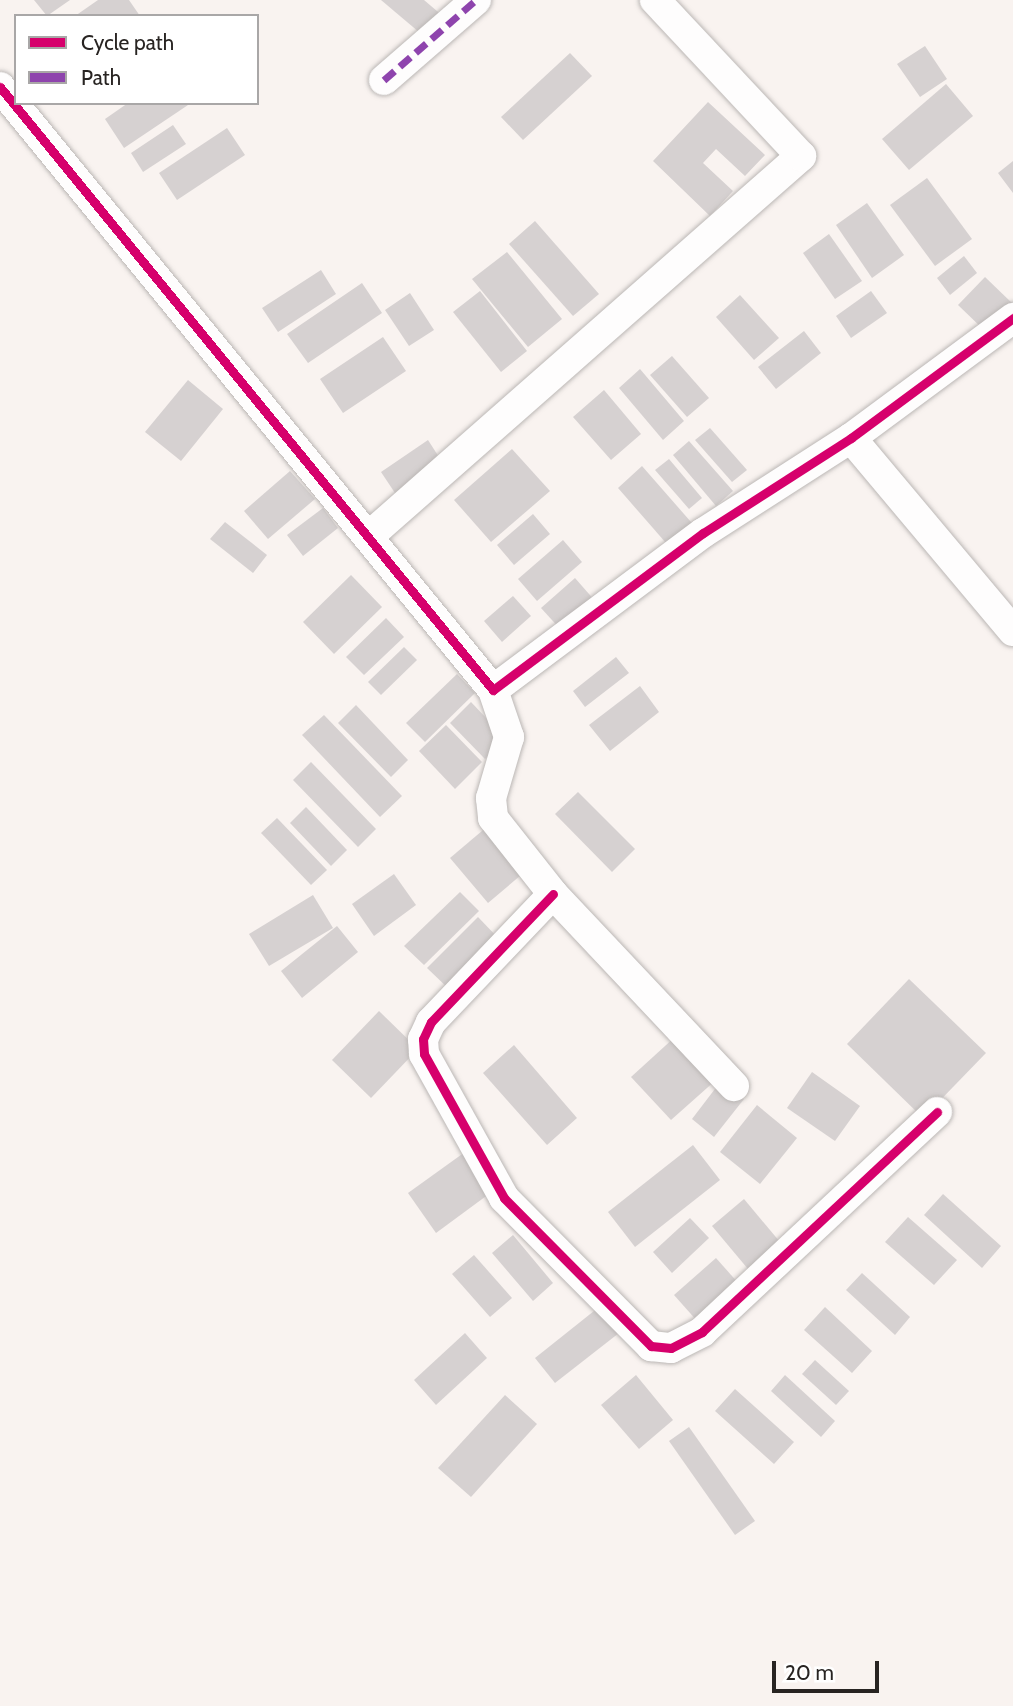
<!DOCTYPE html>
<html>
<head>
<meta charset="utf-8">
<style>
  body { margin:0 }
  #map { position:relative; width:1013px; height:1706px; overflow:hidden; background:#f9f3f0; font-family:Cabin,sans-serif }
  div>[style] { position:absolute }
  [style*='--x'] { left:calc(var(--x)*1px); top:calc(var(--y)*1px); width:calc(var(--w)*1px); rotate:calc(var(--a)*1deg) }
  .building>* { inset:0; background:#d6d1d1 }
  .roads { filter:drop-shadow(0 0 2px #bbb7b5) drop-shadow(0 0 2px #bbb7b5) }
  .minor>* { height:30px; margin:-15px; padding:0 15px; transform-origin:15px; border-radius:15px; background:#fefdfd }
  .quiet>* { height:7px; margin-top:-3.5px; transform-origin:0; background:repeating-linear-gradient(90deg,#8e44ad 0 14px,transparent 0 21px) }
  .cycleway>* { height:9px; margin:-4.5px; padding:0 4.5px; transform-origin:4.5px; border-radius:4.5px; background:#d6006c }
  span { translate:-50% -50%; white-space:nowrap; text-align:center; line-height:1.15; -webkit-text-stroke:6px #fff; paint-order:stroke }
  .legend { position:absolute; left:14px; top:14px; width:245px; height:91px; box-sizing:border-box; background:#fff; border:2px solid #a9a7a7; margin:0; padding:9px 12px; list-style:none; font-size:21px; color:#282422 }
  .legend li { display:flex; align-items:center; gap:14px; height:35px }
  .legend b { width:35px; border:2px solid #a9a7a7 }
  .scale { position:absolute; left:772px; top:1661px; width:107px; height:32px; box-sizing:border-box; border:4px solid #282422; border-top:0; padding-left:9px; font-size:21px; line-height:24px; white-space:nowrap; color:#282422; -webkit-text-stroke:5px #fff; paint-order:stroke }
</style>
</head>
<body>
<div id="map">
  <div class="building">
    <div style="clip-path:polygon(34px 0,70px 0,47px 16px)"></div>
    <div style="clip-path:polygon(98px 0,129px 0,140px 16px,75px 16px)"></div>
    <div style="clip-path:polygon(381px 0,424px 0,444px 17px,426px 38px)"></div>
    <div style="clip-path:polygon(925px 46px,947px 79px,920px 97px,897px 64px)"></div>
    <div style="clip-path:polygon(570px 53px,592px 76px,523px 140px,501px 117px)"></div>
    <div style="clip-path:polygon(946px 84px,973px 116px,909px 170px,882px 139px)"></div>
    <div style="clip-path:polygon(708px 102px,765px 155px,745px 176px,716px 149px,703px 163px,733px 191px,710px 216px,653px 161px)"></div>
    <div style="clip-path:polygon(128px 103px,191px 103px,124px 148px,105px 119px)"></div>
    <div style="clip-path:polygon(173px 125px,186px 144px,143px 172px,131px 153px)"></div>
    <div style="clip-path:polygon(227px 128px,245px 155px,177px 200px,159px 173px)"></div>
    <div style="clip-path:polygon(1013px 161px,1013px 193px,998px 173px)"></div>
    <div style="clip-path:polygon(927px 178px,972px 239px,935px 266px,890px 205px)"></div>
    <div style="clip-path:polygon(867px 203px,904px 255px,872px 278px,836px 225px)"></div>
    <div style="clip-path:polygon(535px 221px,599px 294px,573px 316px,509px 244px)"></div>
    <div style="clip-path:polygon(829px 234px,862px 281px,835px 299px,803px 253px)"></div>
    <div style="clip-path:polygon(507px 252px,562px 319px,528px 347px,472px 279px)"></div>
    <div style="clip-path:polygon(964px 256px,977px 273px,950px 295px,937px 278px)"></div>
    <div style="clip-path:polygon(321px 270px,336px 294px,278px 332px,262px 308px)"></div>
    <div style="clip-path:polygon(985px 277px,1013px 304px,985px 331px,958px 305px)"></div>
    <div style="clip-path:polygon(362px 283px,382px 313px,308px 363px,287px 334px)"></div>
    <div style="clip-path:polygon(480px 291px,527px 351px,501px 372px,453px 312px)"></div>
    <div style="clip-path:polygon(871px 291px,887px 313px,851px 338px,836px 316px)"></div>
    <div style="clip-path:polygon(410px 293px,434px 330px,409px 346px,385px 310px)"></div>
    <div style="clip-path:polygon(740px 295px,779px 338px,754px 360px,716px 317px)"></div>
    <div style="clip-path:polygon(804px 331px,821px 353px,776px 389px,758px 367px)"></div>
    <div style="clip-path:polygon(383px 337px,406px 371px,343px 413px,320px 379px)"></div>
    <div style="clip-path:polygon(672px 356px,709px 398px,687px 417px,650px 375px)"></div>
    <div style="clip-path:polygon(640px 369px,684px 421px,663px 440px,619px 388px)"></div>
    <div style="clip-path:polygon(188px 380px,223px 409px,181px 461px,145px 432px)"></div>
    <div style="clip-path:polygon(604px 390px,641px 434px,611px 460px,573px 417px)"></div>
    <div style="clip-path:polygon(710px 428px,747px 470px,732px 482px,695px 440px)"></div>
    <div style="clip-path:polygon(428px 440px,446px 468px,399px 499px,381px 472px)"></div>
    <div style="clip-path:polygon(689px 441px,733px 491px,716px 506px,673px 455px)"></div>
    <div style="clip-path:polygon(512px 449px,550px 491px,491px 542px,454px 500px)"></div>
    <div style="clip-path:polygon(669px 459px,702px 498px,689px 509px,655px 470px)"></div>
    <div style="clip-path:polygon(642px 466px,698px 530px,673px 551px,618px 488px)"></div>
    <div style="clip-path:polygon(290px 471px,315px 499px,268px 539px,244px 511px)"></div>
    <div style="clip-path:polygon(323px 508px,338px 528px,303px 556px,287px 535px)"></div>
    <div style="clip-path:polygon(533px 514px,550px 534px,514px 565px,497px 545px)"></div>
    <div style="clip-path:polygon(225px 522px,267px 555px,253px 573px,210px 539px)"></div>
    <div style="clip-path:polygon(563px 540px,582px 562px,537px 601px,518px 579px)"></div>
    <div style="clip-path:polygon(351px 575px,382px 607px,334px 654px,303px 622px)"></div>
    <div style="clip-path:polygon(575px 578px,596px 602px,562px 631px,541px 608px)"></div>
    <div style="clip-path:polygon(513px 596px,531px 616px,502px 642px,484px 621px)"></div>
    <div style="clip-path:polygon(386px 618px,404px 637px,364px 675px,346px 657px)"></div>
    <div style="clip-path:polygon(404px 647px,417px 660px,381px 695px,368px 682px)"></div>
    <div style="clip-path:polygon(616px 657px,629px 673px,585px 707px,573px 691px)"></div>
    <div style="clip-path:polygon(457px 674px,475px 693px,425px 742px,406px 723px)"></div>
    <div style="clip-path:polygon(640px 686px,659px 712px,610px 751px,589px 725px)"></div>
    <div style="clip-path:polygon(471px 702px,506px 739px,485px 759px,450px 723px)"></div>
    <div style="clip-path:polygon(356px 705px,408px 760px,391px 777px,338px 723px)"></div>
    <div style="clip-path:polygon(324px 715px,402px 796px,380px 817px,302px 735px)"></div>
    <div style="clip-path:polygon(446px 725px,482px 762px,455px 789px,419px 751px)"></div>
    <div style="clip-path:polygon(311px 762px,376px 829px,358px 847px,293px 780px)"></div>
    <div style="clip-path:polygon(578px 792px,635px 849px,612px 872px,555px 814px)"></div>
    <div style="clip-path:polygon(306px 807px,347px 850px,331px 866px,290px 823px)"></div>
    <div style="clip-path:polygon(277px 818px,327px 870px,311px 885px,261px 833px)"></div>
    <div style="clip-path:polygon(489px 825px,527px 870px,488px 903px,450px 858px)"></div>
    <div style="clip-path:polygon(394px 874px,416px 905px,374px 936px,352px 904px)"></div>
    <div style="clip-path:polygon(460px 892px,479px 911px,424px 965px,404px 946px)"></div>
    <div style="clip-path:polygon(313px 895px,333px 928px,269px 966px,249px 934px)"></div>
    <div style="clip-path:polygon(478px 917px,501px 941px,451px 991px,427px 968px)"></div>
    <div style="clip-path:polygon(337px 926px,358px 952px,302px 998px,281px 971px)"></div>
    <div style="clip-path:polygon(909px 979px,986px 1053px,923px 1118px,847px 1044px)"></div>
    <div style="clip-path:polygon(379px 1011px,418px 1049px,371px 1098px,332px 1060px)"></div>
    <div style="clip-path:polygon(676px 1036px,716px 1080px,671px 1120px,631px 1077px)"></div>
    <div style="clip-path:polygon(514px 1045px,577px 1118px,547px 1145px,483px 1073px)"></div>
    <div style="clip-path:polygon(812px 1072px,860px 1106px,835px 1141px,787px 1108px)"></div>
    <div style="clip-path:polygon(721px 1081px,744px 1099px,714px 1137px,692px 1119px)"></div>
    <div style="clip-path:polygon(757px 1105px,797px 1138px,760px 1184px,720px 1152px)"></div>
    <div style="clip-path:polygon(693px 1145px,720px 1180px,635px 1247px,608px 1212px)"></div>
    <div style="clip-path:polygon(465px 1152px,493px 1191px,436px 1233px,408px 1193px)"></div>
    <div style="clip-path:polygon(943px 1194px,1001px 1246px,982px 1268px,924px 1215px)"></div>
    <div style="clip-path:polygon(744px 1199px,785px 1248px,753px 1275px,712px 1226px)"></div>
    <div style="clip-path:polygon(908px 1217px,957px 1260px,934px 1285px,885px 1242px)"></div>
    <div style="clip-path:polygon(690px 1218px,709px 1238px,672px 1273px,653px 1252px)"></div>
    <div style="clip-path:polygon(513px 1235px,553px 1283px,533px 1301px,492px 1253px)"></div>
    <div style="clip-path:polygon(474px 1255px,512px 1298px,490px 1317px,452px 1274px)"></div>
    <div style="clip-path:polygon(716px 1258px,740px 1285px,698px 1322px,674px 1295px)"></div>
    <div style="clip-path:polygon(862px 1273px,910px 1317px,895px 1335px,846px 1290px)"></div>
    <div style="clip-path:polygon(599px 1307px,619px 1333px,555px 1383px,535px 1358px)"></div>
    <div style="clip-path:polygon(825px 1307px,872px 1351px,852px 1373px,804px 1330px)"></div>
    <div style="clip-path:polygon(465px 1333px,487px 1358px,436px 1405px,414px 1380px)"></div>
    <div style="clip-path:polygon(815px 1360px,849px 1391px,836px 1405px,802px 1374px)"></div>
    <div style="clip-path:polygon(636px 1375px,673px 1420px,639px 1449px,601px 1405px)"></div>
    <div style="clip-path:polygon(785px 1375px,835px 1421px,821px 1437px,771px 1391px)"></div>
    <div style="clip-path:polygon(735px 1389px,794px 1442px,774px 1464px,715px 1411px)"></div>
    <div style="clip-path:polygon(505px 1395px,537px 1424px,471px 1497px,438px 1468px)"></div>
    <div style="clip-path:polygon(689px 1427px,755px 1521px,735px 1535px,669px 1441px)"></div>
  </div>
  <div class="roads">
    <div class="minor">
      <div style="--x:384;--y:80;--w:122;--a:-41"></div>
      <div style="--x:0;--y:87;--w:779;--a:50.73"></div>
      <div style="--x:493;--y:690;--w:262;--a:-36.8"></div>
      <div style="--x:703;--y:533;--w:176;--a:-32.7"></div>
      <div style="--x:851;--y:438;--w:202;--a:-36.5"></div>
      <div style="--x:851;--y:438;--w:252;--a:50"></div>
      <div style="--x:368;--y:537;--w:577;--a:-41.34"></div>
      <div style="--x:801;--y:156;--w:214;--a:-133.1"></div>
      <div style="--x:493;--y:690;--w:50;--a:71.2"></div>
      <div style="--x:509;--y:737;--w:64;--a:106.4"></div>
      <div style="--x:491;--y:798;--w:20;--a:84"></div>
      <div style="--x:493;--y:818;--w:97;--a:51.7"></div>
      <div style="--x:553;--y:894;--w:264;--a:46.7"></div>
      <div style="--x:553;--y:894;--w:177;--a:133.6"></div>
      <div style="--x:431;--y:1022;--w:19;--a:115"></div>
      <div style="--x:423;--y:1039;--w:15;--a:86"></div>
      <div style="--x:424;--y:1054;--w:165;--a:60.9"></div>
      <div style="--x:504;--y:1198;--w:209;--a:45.2"></div>
      <div style="--x:651;--y:1346;--w:20;--a:6"></div>
      <div style="--x:671;--y:1348;--w:35;--a:-27"></div>
      <div style="--x:702;--y:1332;--w:322;--a:-43.1"></div>
    </div>
  </div>
  <div class="quiet">
    <div style="--x:384;--y:80;--w:122;--a:-41"></div>
  </div>
  <div class="cycleway">
    <div style="--x:0;--y:87;--w:779;--a:50.73"></div>
    <div style="--x:493;--y:690;--w:262;--a:-36.8"></div>
    <div style="--x:703;--y:533;--w:176;--a:-32.7"></div>
    <div style="--x:851;--y:438;--w:202;--a:-36.5"></div>
    <div style="--x:553;--y:894;--w:177;--a:133.6"></div>
    <div style="--x:431;--y:1022;--w:19;--a:115"></div>
    <div style="--x:423;--y:1039;--w:15;--a:86"></div>
    <div style="--x:424;--y:1054;--w:165;--a:60.9"></div>
    <div style="--x:504;--y:1198;--w:209;--a:45.2"></div>
    <div style="--x:651;--y:1346;--w:20;--a:6"></div>
    <div style="--x:671;--y:1348;--w:35;--a:-27"></div>
    <div style="--x:702;--y:1332;--w:322;--a:-43.1"></div>
  </div>
  <ul class="legend">
  <li><b style="height:9px;background:#d6006c"></b>Cycle path</li>
  <li><b style="height:9px;background:#8e44ad"></b>Path</li>
  </ul>
  <div class="scale">20 m</div>
</div>
</body>
</html>
